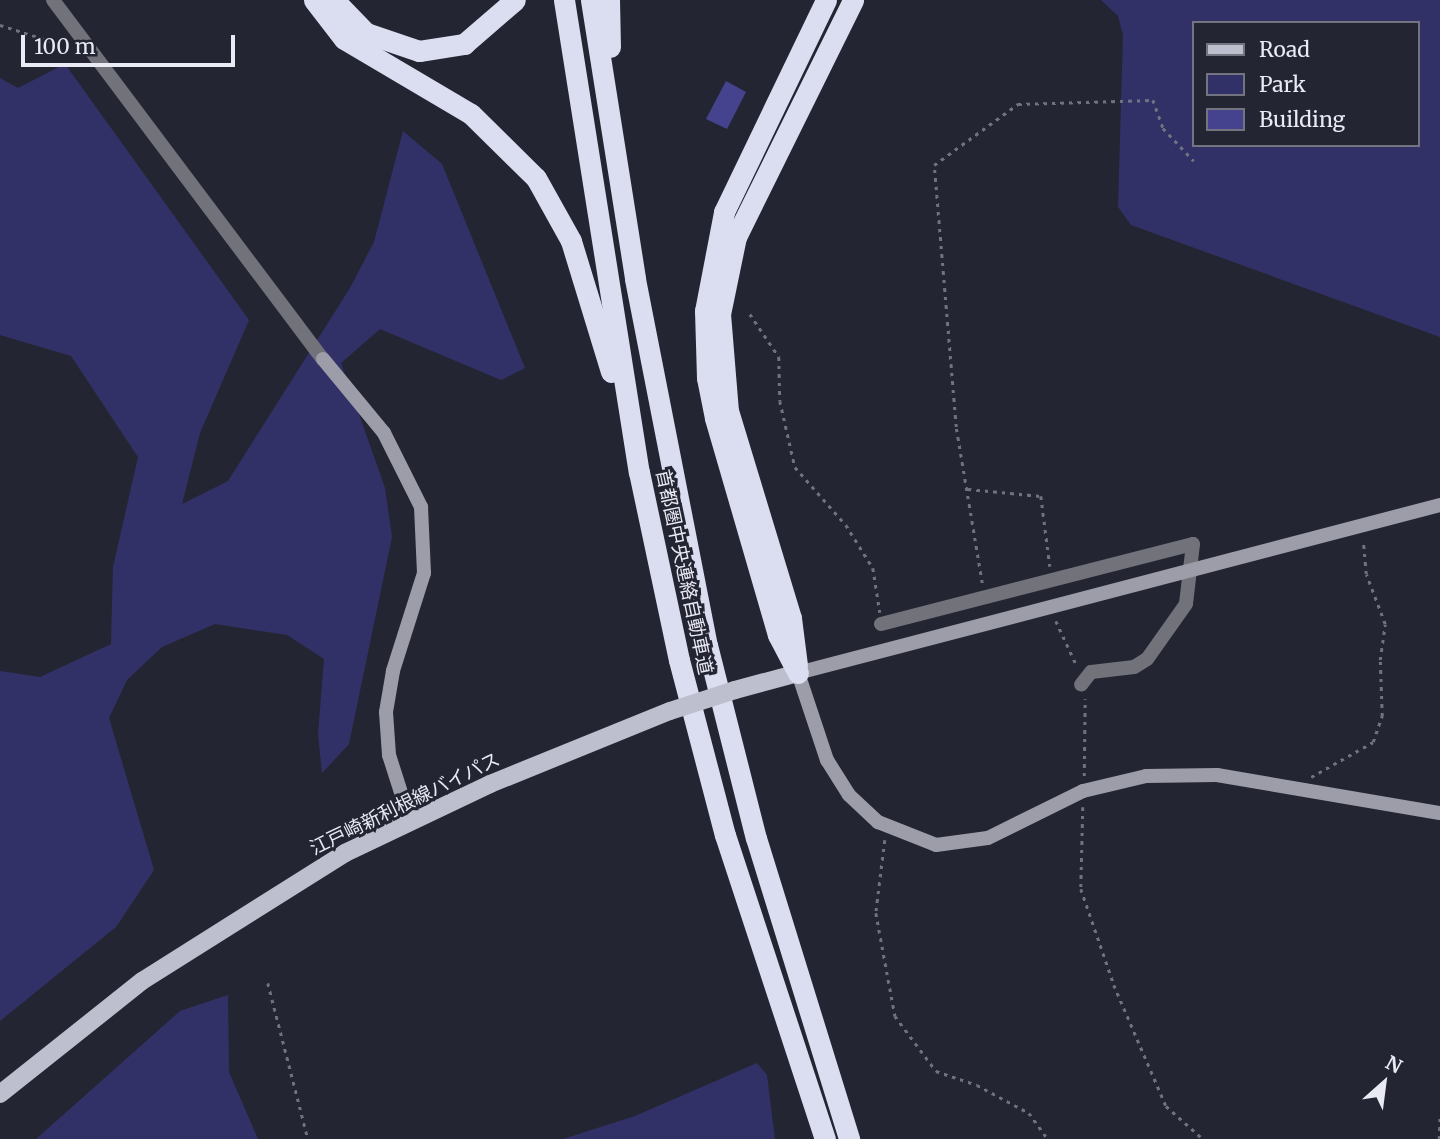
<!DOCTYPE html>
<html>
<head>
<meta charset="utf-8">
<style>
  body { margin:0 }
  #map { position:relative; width:1440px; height:1139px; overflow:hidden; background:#242533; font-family:Merriweather,"Noto Sans JP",serif }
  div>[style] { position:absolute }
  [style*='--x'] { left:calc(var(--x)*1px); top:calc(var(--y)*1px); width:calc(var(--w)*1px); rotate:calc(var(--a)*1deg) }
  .green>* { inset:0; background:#323167 }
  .building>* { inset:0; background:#45438e }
  .path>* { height:2.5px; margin-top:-1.25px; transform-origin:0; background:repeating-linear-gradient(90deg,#71727f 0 3.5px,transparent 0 8.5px) }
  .street>* { height:14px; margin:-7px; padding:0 7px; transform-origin:7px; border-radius:7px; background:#71727a }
  .secondary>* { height:14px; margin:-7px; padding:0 7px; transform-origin:7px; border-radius:7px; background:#9c9da9 }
  .primary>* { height:18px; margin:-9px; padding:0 9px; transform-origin:9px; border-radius:9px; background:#bdbfce }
  .highway>* { height:21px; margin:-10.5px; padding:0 10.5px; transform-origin:10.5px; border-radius:10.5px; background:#dbddf0 }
  .primary-bridge>* { height:18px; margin:-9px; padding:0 9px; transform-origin:9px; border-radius:9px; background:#bdbfce }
  span { translate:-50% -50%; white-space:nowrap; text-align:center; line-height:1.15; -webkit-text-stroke:6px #242533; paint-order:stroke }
  .street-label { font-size:19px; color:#e9eaf4 }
  .legend { position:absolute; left:1192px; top:21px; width:228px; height:126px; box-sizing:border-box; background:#242533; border:2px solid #737480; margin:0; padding:9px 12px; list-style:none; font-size:21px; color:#e9eaf4 }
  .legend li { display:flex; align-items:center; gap:14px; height:35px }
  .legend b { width:35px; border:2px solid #737480 }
  .north { position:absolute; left:1349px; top:1048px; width:70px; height:70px; -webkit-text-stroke:5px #242533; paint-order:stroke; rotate:28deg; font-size:19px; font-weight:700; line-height:28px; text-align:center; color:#e9eaf4 }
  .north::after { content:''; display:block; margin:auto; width:24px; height:32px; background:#e9eaf4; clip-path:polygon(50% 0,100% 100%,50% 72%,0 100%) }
  .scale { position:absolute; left:21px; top:35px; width:214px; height:32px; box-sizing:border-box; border:4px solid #e9eaf4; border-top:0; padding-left:9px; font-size:21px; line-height:24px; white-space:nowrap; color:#e9eaf4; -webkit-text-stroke:5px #242533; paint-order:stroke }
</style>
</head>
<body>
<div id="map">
  <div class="green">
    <div style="clip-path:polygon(evenodd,1101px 0,1440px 0,1440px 337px,1131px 225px,1118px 207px,1123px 35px,1118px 16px,1101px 0,1193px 23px,1417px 23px,1417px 145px,1193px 145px,1193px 23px)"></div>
    <div style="clip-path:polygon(65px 64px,249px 320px,200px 433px,182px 504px,228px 481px,350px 288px,374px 242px,403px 131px,442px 164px,525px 368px,501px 380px,380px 329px,341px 363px,385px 488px,392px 537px,349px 744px,322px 773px,318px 734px,324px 659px,287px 635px,215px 624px,162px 647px,127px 680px,109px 718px,154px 870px,116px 927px,0 1021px,0 671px,40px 677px,111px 644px,113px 567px,138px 457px,71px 356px,0 335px,0 78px,18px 88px)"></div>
    <div style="clip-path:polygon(228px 995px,229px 1072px,258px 1139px,36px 1139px,180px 1011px)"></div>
    <div style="clip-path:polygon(757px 1063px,767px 1075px,775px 1139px,563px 1139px,635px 1116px)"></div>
  </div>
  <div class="building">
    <div style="clip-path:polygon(726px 81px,746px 92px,727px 129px,706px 119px)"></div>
  </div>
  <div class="path">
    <div style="--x:0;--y:25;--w:72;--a:17.7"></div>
    <div style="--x:750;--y:314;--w:52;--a:56"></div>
    <div style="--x:779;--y:357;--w:44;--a:88.7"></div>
    <div style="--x:780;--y:401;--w:68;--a:77.2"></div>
    <div style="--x:795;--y:467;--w:77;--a:48.7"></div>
    <div style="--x:846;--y:525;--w:51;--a:57.9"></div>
    <div style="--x:873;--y:568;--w:45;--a:81"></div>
    <div style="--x:968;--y:489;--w:73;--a:5.5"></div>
    <div style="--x:1041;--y:496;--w:71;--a:82.7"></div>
    <div style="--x:982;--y:583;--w:158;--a:-99.5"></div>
    <div style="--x:956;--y:427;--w:263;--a:-94.8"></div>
    <div style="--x:934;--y:165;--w:104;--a:-36"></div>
    <div style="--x:1018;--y:104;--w:135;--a:-1.7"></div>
    <div style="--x:1153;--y:100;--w:30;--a:70"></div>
    <div style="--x:1163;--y:128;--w:45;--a:46.8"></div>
    <div style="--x:1056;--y:621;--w:50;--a:65"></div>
    <div style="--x:1084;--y:776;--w:77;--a:-89.3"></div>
    <div style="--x:1311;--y:777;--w:71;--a:-29.4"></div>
    <div style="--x:1373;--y:742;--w:28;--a:-71"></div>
    <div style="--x:1382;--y:716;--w:56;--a:-92"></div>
    <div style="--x:1380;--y:660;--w:36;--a:-82"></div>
    <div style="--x:1385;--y:624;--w:53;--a:-110.8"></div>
    <div style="--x:1366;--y:574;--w:34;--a:-95"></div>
    <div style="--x:1083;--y:807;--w:82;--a:91.4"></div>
    <div style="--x:1081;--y:889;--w:102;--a:71"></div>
    <div style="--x:1114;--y:985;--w:132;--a:66.7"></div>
    <div style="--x:1166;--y:1106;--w:50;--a:41.7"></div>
    <div style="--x:885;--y:840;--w:74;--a:97"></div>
    <div style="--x:876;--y:913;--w:105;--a:79.5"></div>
    <div style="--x:895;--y:1016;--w:69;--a:53.3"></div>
    <div style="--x:936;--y:1071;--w:43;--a:18.9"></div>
    <div style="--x:977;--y:1085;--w:59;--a:28.3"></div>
    <div style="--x:1029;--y:1113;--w:32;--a:54"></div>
    <div style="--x:268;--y:983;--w:161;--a:75.6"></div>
    <div style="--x:1439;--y:1139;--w:25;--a:-88"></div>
  </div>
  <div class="street">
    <div style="--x:53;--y:0;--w:449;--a:53.1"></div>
    <div style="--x:881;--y:624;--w:322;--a:-14.4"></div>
    <div style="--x:1193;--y:544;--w:60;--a:96.7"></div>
    <div style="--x:1186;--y:604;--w:67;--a:125.3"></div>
    <div style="--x:1147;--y:659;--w:15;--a:148"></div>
    <div style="--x:1134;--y:667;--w:43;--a:173.4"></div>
    <div style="--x:1091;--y:672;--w:16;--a:128"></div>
  </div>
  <div class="secondary">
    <div style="--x:323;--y:359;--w:96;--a:50.5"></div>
    <div style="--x:384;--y:433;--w:83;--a:63.4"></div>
    <div style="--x:421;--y:507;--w:66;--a:87.4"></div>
    <div style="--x:424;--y:573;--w:103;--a:107.6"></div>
    <div style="--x:393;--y:671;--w:42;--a:99.7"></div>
    <div style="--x:386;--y:712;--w:43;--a:86"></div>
    <div style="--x:389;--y:755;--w:69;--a:72.3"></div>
    <div style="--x:1440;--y:505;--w:664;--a:165.34"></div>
    <div style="--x:798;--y:673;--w:92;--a:71.6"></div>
    <div style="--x:827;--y:760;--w:41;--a:57.8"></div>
    <div style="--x:849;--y:795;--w:40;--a:43"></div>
    <div style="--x:878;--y:822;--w:62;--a:21.6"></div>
    <div style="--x:936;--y:845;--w:52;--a:-7.7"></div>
    <div style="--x:988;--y:838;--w:106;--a:-26.3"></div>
    <div style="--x:1083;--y:791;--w:65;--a:-13.4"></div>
    <div style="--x:1146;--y:776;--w:71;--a:-0.8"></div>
    <div style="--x:1217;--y:775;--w:226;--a:9.7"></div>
  </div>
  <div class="primary">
    <div style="--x:735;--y:690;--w:65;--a:-15.1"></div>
    <div style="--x:0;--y:1094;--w:181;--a:-38.5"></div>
    <div style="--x:142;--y:981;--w:240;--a:-32.2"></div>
    <div style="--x:345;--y:853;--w:161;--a:-25.4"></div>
    <div style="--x:490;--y:784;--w:194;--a:-22.1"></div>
  </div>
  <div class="highway">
    <div style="--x:314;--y:0;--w:49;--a:52.4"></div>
    <div style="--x:344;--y:39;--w:147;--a:30.6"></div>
    <div style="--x:471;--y:114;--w:91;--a:44.6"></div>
    <div style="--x:536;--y:178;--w:72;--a:60.9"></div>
    <div style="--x:571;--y:241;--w:137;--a:73"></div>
    <div style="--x:334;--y:0;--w:46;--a:45.9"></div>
    <div style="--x:366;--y:33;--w:56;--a:18.8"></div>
    <div style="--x:419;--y:51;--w:46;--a:-8.8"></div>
    <div style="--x:464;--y:44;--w:67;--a:-40.8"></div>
    <div style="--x:564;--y:0;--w:478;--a:81"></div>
    <div style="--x:639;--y:472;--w:192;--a:78"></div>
    <div style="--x:679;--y:660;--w:181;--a:75.3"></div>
    <div style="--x:725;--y:835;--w:320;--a:71.8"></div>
    <div style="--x:591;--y:0;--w:282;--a:81"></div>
    <div style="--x:635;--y:279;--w:373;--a:78.9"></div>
    <div style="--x:707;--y:645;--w:199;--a:75.8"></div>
    <div style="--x:756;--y:838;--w:315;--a:72.8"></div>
    <div style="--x:609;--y:0;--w:47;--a:88.8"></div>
    <div style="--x:797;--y:665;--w:47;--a:-97.3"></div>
    <div style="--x:791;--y:618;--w:216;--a:-106.9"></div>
    <div style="--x:728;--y:411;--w:97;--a:-94.7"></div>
    <div style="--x:720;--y:314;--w:79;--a:-78.3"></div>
    <div style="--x:736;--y:237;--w:264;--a:-63.7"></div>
    <div style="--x:798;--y:673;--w:43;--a:-117.8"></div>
    <div style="--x:778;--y:635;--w:226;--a:-106.2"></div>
    <div style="--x:715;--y:418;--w:41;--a:-101.3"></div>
    <div style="--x:707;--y:378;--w:67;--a:-91.7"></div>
    <div style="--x:705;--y:311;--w:101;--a:-79.1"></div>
    <div style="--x:724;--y:212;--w:235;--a:-64.3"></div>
  </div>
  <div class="primary-bridge">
    <div style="--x:670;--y:711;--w:68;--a:-17.9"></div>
  </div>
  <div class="street-label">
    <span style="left:684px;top:572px;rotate:78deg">首都圏中央連絡自動車道</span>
    <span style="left:405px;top:804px;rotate:-26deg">江戸崎新利根線バイパス</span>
  </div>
  <ul class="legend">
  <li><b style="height:9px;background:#bdbfce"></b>Road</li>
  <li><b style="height:19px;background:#323167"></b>Park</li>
  <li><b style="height:19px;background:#45438e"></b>Building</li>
  </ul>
  <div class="north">N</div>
  <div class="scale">100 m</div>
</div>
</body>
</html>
